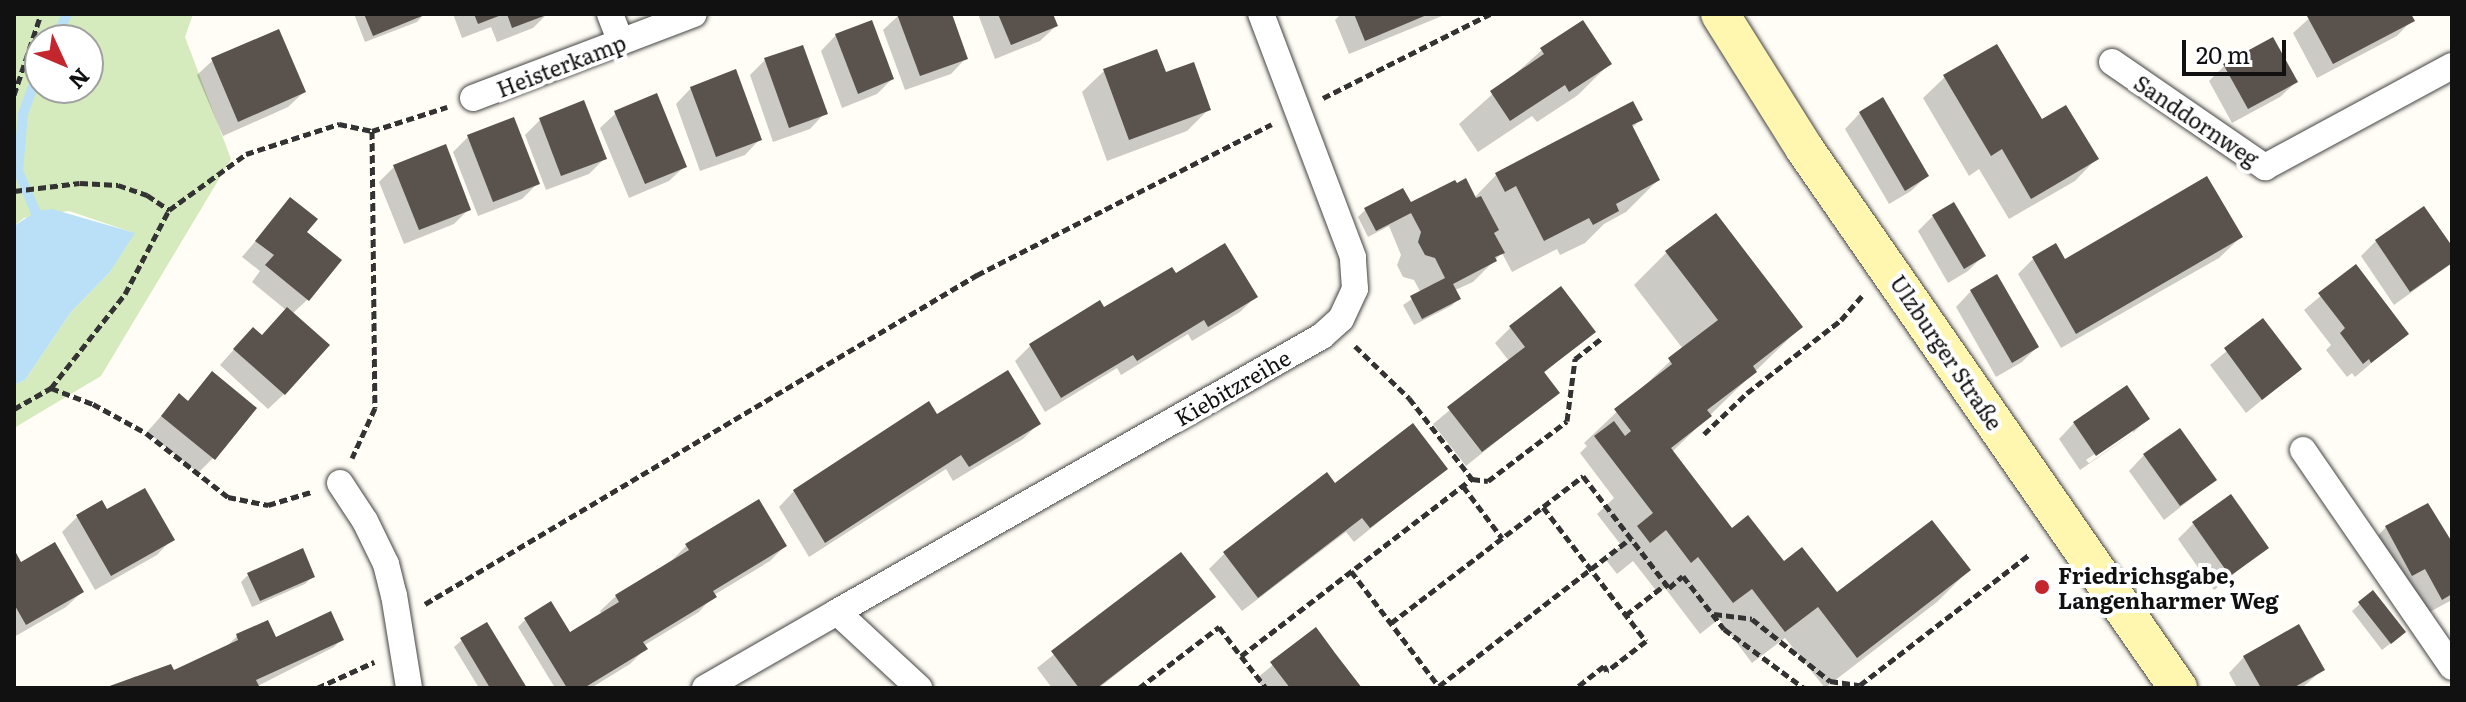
<!DOCTYPE html>
<html>
<head>
<meta charset="utf-8">
<style>
  body { margin:0 }
  #map { position:relative; width:2466px; height:702px; overflow:hidden; background:#fffdf5; font-family:Literata,serif }
  div>[style] { position:absolute }
  [style*='--x'] { left:calc(var(--x)*1px); top:calc(var(--y)*1px); width:calc(var(--w)*1px); rotate:calc(var(--a)*1deg) }
  .green>* { inset:0; background:#d5ebbd }
  .water>* { inset:0; background:#b9e0f7 }
  .shadow>* { inset:0; background:#0003 }
  .stream>* { height:10px; margin:-5px; padding:0 5px; transform-origin:5px; border-radius:5px; background:#b9e0f7 }
  .building>* { inset:0; background:#5a524d }
  .path>* { height:5px; margin-top:-2.5px; transform-origin:0; background:repeating-linear-gradient(90deg,#333 0 8px,transparent 0 12px) }
  .roads { filter:drop-shadow(0 0 2px #444) drop-shadow(0 0 2px #444) }
  .minor>* { height:26px; margin:-13px; padding:0 13px; transform-origin:13px; border-radius:13px; background:#fff }
  .secondary>* { height:38px; margin:-19px; padding:0 19px; transform-origin:19px; border-radius:19px; background:#fff6b0 }
  .dots>* { width:22px; height:22px; translate:-50% -50%; box-sizing:border-box; border:4px solid #fff; border-radius:50% }
  span { translate:-50% -50%; white-space:nowrap; text-align:center; line-height:1.15; -webkit-text-stroke:8px #fff; paint-order:stroke }
  .street-label { font-size:22px; color:#111 }
  .poi-label { font-size:22px; color:#111; font-weight:700 }
  .left { translate:0 -50%; text-align:left }
  .frame { position:absolute; inset:0; border:16px solid #111; pointer-events:none }
  .north { position:absolute; left:24px; top:24px; width:80px; height:80px; box-sizing:border-box; background:#fff; border:2px solid #a0a0a0; border-radius:50%; rotate:134deg; font-size:22px; font-weight:700; line-height:32px; text-align:center; color:#111 }
  .north::after { content:''; display:block; margin:auto; width:28px; height:36px; background:#c4262e; clip-path:polygon(50% 0,100% 100%,50% 72%,0 100%) }
  .scale { position:absolute; left:2182px; top:40px; width:104px; height:36px; box-sizing:border-box; border:4px solid #111; border-top:0; padding-left:10px; font-size:24px; line-height:28px; white-space:nowrap; color:#111; -webkit-text-stroke:6px #fff; paint-order:stroke }
</style>
</head>
<body>
<div id="map">
  <div class="green">
    <div style="clip-path:polygon(evenodd,14px 14px,193px 14px,185px 37px,231px 159px,101px 376px,14px 428px,14px 385px,25px 380px,71px 312px,110px 272px,134px 233px,69px 211px,24px 218px,14px 226px,14px 14px,40px 40px,88px 40px,88px 88px,40px 88px,40px 40px)"></div>
  </div>
  <div class="water">
    <div style="clip-path:polygon(52px 209px,135px 233px,110px 272px,71px 312px,25px 380px,14px 385px,14px 226px,37px 211px)"></div>
  </div>
  <div class="shadow">
    <div style="clip-path:polygon(354px 14px,424px 14px,417px 22px,365px 42px)"></div>
    <div style="clip-path:polygon(453px 14px,547px 14px,533px 28px,497px 42px,491px 27px,462px 38px)"></div>
    <div style="clip-path:polygon(900px 14px,950px 14px,966px 58px,951px 74px,905px 90px,883px 30px)"></div>
    <div style="clip-path:polygon(978px 14px,1051px 14px,1056px 26px,1040px 41px,995px 59px)"></div>
    <div style="clip-path:polygon(1341px 14px,1447px 14px,1349px 54px,1335px 20px)"></div>
    <div style="clip-path:polygon(2314px 14px,2409px 14px,2412px 20px,2397px 36px,2317px 78px,2293px 33px)"></div>
    <div style="clip-path:polygon(836px 35px,892px 79px,877px 94px,842px 108px,821px 51px)"></div>
    <div style="clip-path:polygon(1542px 50px,1610px 63px,1578px 95px,1537px 122px,1532px 116px,1478px 152px,1459px 124px)"></div>
    <div style="clip-path:polygon(1156px 52px,1165px 75px,1209px 109px,1187px 131px,1107px 161px,1082px 92px,1104px 71px)"></div>
    <div style="clip-path:polygon(213px 60px,304px 92px,288px 107px,223px 136px,197px 75px)"></div>
    <div style="clip-path:polygon(765px 60px,825px 113px,810px 129px,773px 142px,750px 75px)"></div>
    <div style="clip-path:polygon(2224px 66px,2296px 82px,2280px 97px,2232px 123px,2209px 81px)"></div>
    <div style="clip-path:polygon(1945px 77px,2041px 122px,2096px 159px,2075px 181px,2009px 219px,1979px 169px,1969px 176px,1923px 98px)"></div>
    <div style="clip-path:polygon(691px 88px,760px 139px,745px 155px,700px 171px,676px 104px)"></div>
    <div style="clip-path:polygon(616px 113px,685px 166px,669px 181px,629px 198px,600px 128px)"></div>
    <div style="clip-path:polygon(1860px 113px,1927px 176px,1911px 191px,1889px 204px,1845px 129px)"></div>
    <div style="clip-path:polygon(540px 120px,605px 158px,589px 174px,546px 190px,525px 135px)"></div>
    <div style="clip-path:polygon(1640px 120px,1631px 129px,1658px 180px,1626px 212px,1604px 224px,1585px 243px,1560px 255px,1557px 249px,1512px 272px,1502px 253px,1473px 282px,1453px 291px,1459px 299px,1451px 306px,1414px 325px,1403px 305px,1421px 293px,1414px 280px,1403px 277px,1397px 265px,1401px 255px,1389px 226px,1368px 237px,1358px 217px,1365px 210px,1474px 198px,1496px 175px)"></div>
    <div style="clip-path:polygon(468px 137px,537px 184px,522px 199px,478px 216px,453px 152px)"></div>
    <div style="clip-path:polygon(395px 166px,469px 209px,454px 224px,404px 244px,379px 182px)"></div>
    <div style="clip-path:polygon(291px 199px,307px 300px,292px 314px,284px 394px,268px 409px,220px 365px,238px 345px,261px 337px,286px 310px,252px 282px,260px 271px,242px 257px)"></div>
    <div style="clip-path:polygon(1716px 215px,1801px 327px,1672px 452px,1732px 530px,1837px 595px,1969px 570px,1937px 602px,1825px 688px,1785px 638px,1752px 663px,1719px 619px,1700px 634px,1665px 588px,1658px 593px,1633px 561px,1617px 574px,1606px 560px,1621px 545px,1597px 514px,1614px 498px,1580px 453px,1587px 446px,1584px 443px,1683px 349px,1634px 285px,1666px 253px)"></div>
    <div style="clip-path:polygon(1933px 216px,1983px 256px,1968px 271px,1948px 283px,1918px 231px)"></div>
    <div style="clip-path:polygon(2241px 237px,2219px 258px,2061px 348px,2018px 274px,2033px 259px,2065px 263px)"></div>
    <div style="clip-path:polygon(2376px 241px,2452px 249px,2452px 263px,2394px 305px,2361px 256px)"></div>
    <div style="clip-path:polygon(2355px 267px,2406px 334px,2355px 377px,2352px 373px,2347px 377px,2326px 350px,2331px 345px,2304px 310px)"></div>
    <div style="clip-path:polygon(1175px 276px,1255px 297px,1240px 312px,1192px 341px,1188px 334px,1121px 375px,1117px 368px,1045px 412px,1015px 361px,1030px 346px,1100px 303px,1104px 310px)"></div>
    <div style="clip-path:polygon(1971px 291px,2037px 347px,2022px 362px,1996px 377px,1956px 307px)"></div>
    <div style="clip-path:polygon(2263px 321px,2300px 369px,2246px 413px,2210px 365px)"></div>
    <div style="clip-path:polygon(1510px 328px,1563px 356px,1543px 374px,1557px 393px,1466px 466px,1433px 424px,1509px 361px,1495px 343px)"></div>
    <div style="clip-path:polygon(212px 374px,213px 458px,198px 473px,147px 432px,179px 396px,187px 402px)"></div>
    <div style="clip-path:polygon(evenodd,2127px 388px,2148px 418px,2132px 434px,2080px 470px,2059px 439px,2074px 423px,2127px 388px,2133px 428px,2133px 433px,2089px 463px,2086px 460px,2133px 428px)"></div>
    <div style="clip-path:polygon(928px 404px,936px 416px,1038px 424px,1023px 439px,953px 481px,946px 469px,809px 557px,779px 507px,794px 491px)"></div>
    <div style="clip-path:polygon(2144px 455px,2215px 480px,2164px 520px,2129px 471px)"></div>
    <div style="clip-path:polygon(1445px 468px,1354px 542px,1346px 532px,1242px 611px,1209px 569px,1224px 554px,1334px 485px)"></div>
    <div style="clip-path:polygon(106px 512px,172px 539px,157px 555px,95px 590px,62px 532px,77px 517px)"></div>
    <div style="clip-path:polygon(2193px 524px,2266px 548px,2214px 590px,2178px 539px)"></div>
    <div style="clip-path:polygon(2386px 527px,2452px 545px,2452px 600px,2426px 614px,2371px 543px)"></div>
    <div style="clip-path:polygon(686px 546px,785px 546px,770px 561px,714px 595px,699px 612px,643px 646px,645px 649px,630px 664px,591px 688px,555px 688px,518px 627px,526px 619px,570px 636px,602px 615px,600px 611px,616px 596px,671px 561px)"></div>
    <div style="clip-path:polygon(1180px 554px,1213px 597px,1099px 688px,1052px 688px,1037px 668px)"></div>
    <div style="clip-path:polygon(14px 555px,20px 565px,82px 592px,66px 607px,14px 637px)"></div>
    <div style="clip-path:polygon(248px 575px,313px 576px,305px 584px,252px 607px,241px 582px)"></div>
    <div style="clip-path:polygon(2372px 593px,2396px 639px,2382px 650px,2352px 611px)"></div>
    <div style="clip-path:polygon(1315px 630px,1360px 688px,1263px 688px,1256px 679px)"></div>
    <div style="clip-path:polygon(237px 636px,275px 640px,341px 640px,334px 647px,254px 688px,109px 688px,136px 676px,138px 681px,173px 672px,224px 649px)"></div>
    <div style="clip-path:polygon(462px 640px,525px 688px,479px 688px,454px 647px)"></div>
    <div style="clip-path:polygon(2244px 657px,2322px 670px,2302px 688px,2237px 688px,2229px 673px)"></div>
  </div>
  <div class="stream">
    <div style="--x:55;--y:40;--w:29;--a:-65"></div>
    <div style="--x:40;--y:222;--w:56;--a:-113.3"></div>
    <div style="--x:18;--y:171;--w:57;--a:-85"></div>
    <div style="--x:23;--y:114;--w:50;--a:-70.1"></div>
  </div>
  <div class="building">
    <div style="clip-path:polygon(364px 14px,427px 14px,373px 36px)"></div>
    <div style="clip-path:polygon(474px 14px,504px 14px,478px 24px)"></div>
    <div style="clip-path:polygon(507px 14px,549px 14px,512px 28px)"></div>
    <div style="clip-path:polygon(897px 14px,952px 14px,968px 59px,920px 76px)"></div>
    <div style="clip-path:polygon(998px 14px,1053px 14px,1058px 26px,1011px 45px)"></div>
    <div style="clip-path:polygon(1354px 14px,1429px 14px,1365px 41px)"></div>
    <div style="clip-path:polygon(2310px 14px,2411px 14px,2415px 21px,2333px 64px,2307px 16px)"></div>
    <div style="clip-path:polygon(872px 20px,894px 79px,858px 94px,835px 34px)"></div>
    <div style="clip-path:polygon(1583px 20px,1612px 64px,1569px 92px,1565px 85px,1510px 121px,1490px 91px,1544px 54px,1540px 48px)"></div>
    <div style="clip-path:polygon(279px 29px,306px 92px,238px 122px,211px 58px)"></div>
    <div style="clip-path:polygon(2273px 37px,2298px 82px,2248px 109px,2223px 64px)"></div>
    <div style="clip-path:polygon(1997px 44px,2042px 119px,2066px 105px,2099px 159px,2031px 199px,2002px 149px,1991px 156px,1943px 75px)"></div>
    <div style="clip-path:polygon(803px 45px,828px 114px,789px 128px,764px 58px)"></div>
    <div style="clip-path:polygon(1157px 49px,1166px 72px,1194px 62px,1211px 110px,1129px 140px,1103px 69px)"></div>
    <div style="clip-path:polygon(736px 69px,762px 140px,716px 157px,690px 87px)"></div>
    <div style="clip-path:polygon(657px 93px,687px 167px,645px 184px,614px 111px)"></div>
    <div style="clip-path:polygon(1883px 97px,1929px 176px,1905px 191px,1859px 112px)"></div>
    <div style="clip-path:polygon(584px 100px,607px 159px,561px 176px,539px 118px)"></div>
    <div style="clip-path:polygon(1633px 101px,1643px 120px,1632px 125px,1660px 180px,1616px 204px,1619px 211px,1593px 225px,1589px 218px,1544px 241px,1516px 186px,1505px 192px,1495px 173px)"></div>
    <div style="clip-path:polygon(514px 117px,540px 184px,493px 202px,467px 135px)"></div>
    <div style="clip-path:polygon(446px 144px,471px 210px,419px 230px,393px 165px)"></div>
    <div style="clip-path:polygon(2207px 176px,2243px 237px,2076px 334px,2032px 257px,2056px 243px,2065px 259px)"></div>
    <div style="clip-path:polygon(1466px 178px,1476px 198px,1481px 196px,1499px 230px,1494px 233px,1505px 253px,1495px 257px,1497px 261px,1453px 284px,1461px 299px,1422px 319px,1410px 296px,1445px 278px,1435px 258px,1425px 255px,1418px 242px,1421px 232px,1411px 213px,1376px 231px,1364px 208px,1403px 188px,1411px 202px,1455px 180px,1457px 183px)"></div>
    <div style="clip-path:polygon(290px 197px,318px 219px,307px 232px,342px 260px,309px 301px,265px 265px,274px 255px,255px 241px)"></div>
    <div style="clip-path:polygon(1954px 202px,1986px 256px,1964px 269px,1932px 215px)"></div>
    <div style="clip-path:polygon(2424px 206px,2452px 246px,2452px 263px,2410px 292px,2375px 240px)"></div>
    <div style="clip-path:polygon(1716px 213px,1803px 327px,1753px 366px,1757px 372px,1707px 410px,1712px 416px,1671px 448px,1732px 528px,1748px 515px,1784px 561px,1802px 547px,1837px 592px,1932px 520px,1971px 570px,1857px 658px,1818px 607px,1785px 632px,1752px 589px,1733px 603px,1698px 557px,1691px 563px,1666px 530px,1650px 543px,1637px 526px,1653px 513px,1594px 436px,1614px 421px,1625px 436px,1631px 431px,1614px 409px,1672px 364px,1668px 358px,1718px 320px,1665px 251px)"></div>
    <div style="clip-path:polygon(1225px 243px,1258px 297px,1208px 327px,1204px 320px,1137px 361px,1133px 355px,1061px 398px,1029px 344px,1100px 300px,1104px 307px,1172px 267px,1176px 273px)"></div>
    <div style="clip-path:polygon(2356px 264px,2409px 334px,2371px 363px,2369px 359px,2363px 364px,2340px 333px,2345px 328px,2318px 293px)"></div>
    <div style="clip-path:polygon(1997px 274px,2039px 347px,2012px 363px,1970px 290px)"></div>
    <div style="clip-path:polygon(1561px 286px,1596px 332px,1544px 372px,1560px 393px,1482px 452px,1447px 407px,1525px 347px,1509px 326px)"></div>
    <div style="clip-path:polygon(287px 307px,330px 345px,285px 395px,233px 349px,253px 327px,262px 335px)"></div>
    <div style="clip-path:polygon(2263px 318px,2302px 369px,2262px 400px,2224px 348px)"></div>
    <div style="clip-path:polygon(1008px 370px,1041px 424px,969px 467px,961px 455px,825px 543px,793px 490px,929px 401px,937px 414px)"></div>
    <div style="clip-path:polygon(212px 371px,257px 408px,215px 460px,161px 416px,179px 393px,188px 401px)"></div>
    <div style="clip-path:polygon(2127px 385px,2150px 419px,2096px 456px,2073px 422px)"></div>
    <div style="clip-path:polygon(1413px 423px,1448px 469px,1370px 528px,1362px 518px,1258px 598px,1223px 552px,1327px 472px,1335px 483px)"></div>
    <div style="clip-path:polygon(2180px 428px,2217px 480px,2180px 506px,2143px 454px)"></div>
    <div style="clip-path:polygon(145px 488px,175px 540px,111px 576px,76px 515px,102px 500px,107px 509px)"></div>
    <div style="clip-path:polygon(2231px 494px,2269px 548px,2230px 576px,2192px 522px)"></div>
    <div style="clip-path:polygon(759px 499px,787px 546px,713px 591px,717px 597px,643px 642px,648px 649px,584px 688px,567px 688px,524px 618px,551px 601px,570px 632px,619px 602px,615px 595px,689px 550px,685px 544px)"></div>
    <div style="clip-path:polygon(2428px 503px,2452px 542px,2452px 594px,2442px 600px,2425px 569px,2412px 576px,2385px 526px)"></div>
    <div style="clip-path:polygon(55px 542px,84px 592px,26px 625px,14px 604px,14px 549px,21px 562px)"></div>
    <div style="clip-path:polygon(303px 548px,315px 577px,260px 601px,247px 573px)"></div>
    <div style="clip-path:polygon(1181px 552px,1216px 597px,1097px 688px,1079px 688px,1051px 651px)"></div>
    <div style="clip-path:polygon(2373px 590px,2406px 632px,2391px 644px,2358px 602px)"></div>
    <div style="clip-path:polygon(331px 611px,344px 640px,256px 680px,259px 686px,255px 688px,104px 688px,171px 664px,174px 670px,238px 640px,236px 634px,268px 620px,276px 637px)"></div>
    <div style="clip-path:polygon(487px 622px,527px 688px,490px 688px,460px 638px)"></div>
    <div style="clip-path:polygon(2299px 624px,2325px 670px,2293px 688px,2261px 688px,2243px 656px)"></div>
    <div style="clip-path:polygon(1316px 627px,1335px 653px,1362px 688px,1290px 688px,1270px 662px)"></div>
  </div>
  <div class="path">
    <div style="--x:14;--y:95;--w:85;--a:-71.6"></div>
    <div style="--x:1323;--y:98;--w:187;--a:-26.7"></div>
    <div style="--x:372;--y:131;--w:79;--a:-17.7"></div>
    <div style="--x:14;--y:191;--w:66;--a:-6.9"></div>
    <div style="--x:80;--y:183;--w:38;--a:3"></div>
    <div style="--x:118;--y:185;--w:31;--a:19"></div>
    <div style="--x:147;--y:195;--w:27;--a:34"></div>
    <div style="--x:1355;--y:346;--w:75;--a:43.9"></div>
    <div style="--x:1409;--y:398;--w:103;--a:52.1"></div>
    <div style="--x:51;--y:388;--w:45;--a:20.9"></div>
    <div style="--x:93;--y:404;--w:60;--a:28.7"></div>
    <div style="--x:146;--y:433;--w:104;--a:38"></div>
    <div style="--x:228;--y:497;--w:41;--a:11.3"></div>
    <div style="--x:268;--y:505;--w:45;--a:-16.8"></div>
    <div style="--x:14;--y:409;--w:43;--a:-29.6"></div>
    <div style="--x:51;--y:388;--w:120;--a:-51.8"></div>
    <div style="--x:125;--y:294;--w:95;--a:-62.4"></div>
    <div style="--x:169;--y:210;--w:95;--a:-36"></div>
    <div style="--x:246;--y:154;--w:98;--a:-17.9"></div>
    <div style="--x:339;--y:124;--w:34;--a:12"></div>
    <div style="--x:372;--y:131;--w:277;--a:89.4"></div>
    <div style="--x:375;--y:408;--w:55;--a:114.7"></div>
    <div style="--x:1704;--y:434;--w:59;--a:-43.6"></div>
    <div style="--x:1747;--y:393;--w:119;--a:-37.8"></div>
    <div style="--x:1841;--y:320;--w:32;--a:-49"></div>
    <div style="--x:1463;--y:486;--w:65;--a:53.1"></div>
    <div style="--x:1543;--y:507;--w:169;--a:52.5"></div>
    <div style="--x:1646;--y:641;--w:49;--a:142.4"></div>
    <div style="--x:1607;--y:671;--w:6;--a:-121"></div>
    <div style="--x:1604;--y:666;--w:36;--a:142"></div>
    <div style="--x:1351;--y:571;--w:147;--a:52.7"></div>
    <div style="--x:425;--y:604;--w:643;--a:-30.8"></div>
    <div style="--x:977;--y:275;--w:331;--a:-27.1"></div>
    <div style="--x:1714;--y:614;--w:38;--a:7"></div>
    <div style="--x:1752;--y:619;--w:100;--a:38.5"></div>
    <div style="--x:1830;--y:681;--w:30;--a:8"></div>
    <div style="--x:1860;--y:685;--w:215;--a:-37.6"></div>
    <div style="--x:1626;--y:615;--w:51;--a:-37.8"></div>
    <div style="--x:1391;--y:623;--w:242;--a:-37.4"></div>
    <div style="--x:1583;--y:476;--w:141;--a:52.5"></div>
    <div style="--x:1669;--y:588;--w:18;--a:-41"></div>
    <div style="--x:1683;--y:576;--w:67;--a:52.3"></div>
    <div style="--x:1724;--y:629;--w:99;--a:36.4"></div>
    <div style="--x:1241;--y:656;--w:41;--a:52"></div>
    <div style="--x:1439;--y:686;--w:242;--a:-37.6"></div>
    <div style="--x:317;--y:688;--w:63;--a:-24.5"></div>
    <div style="--x:1139;--y:688;--w:101;--a:-37.3"></div>
    <div style="--x:1219;--y:627;--w:36;--a:53"></div>
    <div style="--x:1241;--y:656;--w:291;--a:-37.5"></div>
    <div style="--x:1472;--y:479;--w:16;--a:7"></div>
    <div style="--x:1488;--y:481;--w:99;--a:-37.2"></div>
    <div style="--x:1567;--y:421;--w:63;--a:-82.6"></div>
    <div style="--x:1575;--y:359;--w:33;--a:-38"></div>
  </div>
  <div class="roads">
    <div class="minor">
      <div style="--x:610;--y:14;--w:30;--a:69"></div>
      <div style="--x:2112;--y:62;--w:186;--a:34.5"></div>
      <div style="--x:2265;--y:167;--w:213;--a:-28.4"></div>
      <div style="--x:473;--y:98;--w:236;--a:-20.8"></div>
      <div style="--x:2303;--y:450;--w:263;--a:55.5"></div>
      <div style="--x:340;--y:483;--w:45;--a:56.7"></div>
      <div style="--x:365;--y:521;--w:48;--a:64"></div>
      <div style="--x:386;--y:564;--w:32;--a:76"></div>
      <div style="--x:394;--y:595;--w:94;--a:80.8"></div>
      <div style="--x:837;--y:612;--w:558;--a:-29.64"></div>
      <div style="--x:1322;--y:336;--w:25;--a:-42"></div>
      <div style="--x:1341;--y:319;--w:33;--a:-65"></div>
      <div style="--x:1355;--y:289;--w:32;--a:-94"></div>
      <div style="--x:1353;--y:257;--w:260;--a:-110.7"></div>
      <div style="--x:705;--y:688;--w:152;--a:-29.9"></div>
      <div style="--x:837;--y:612;--w:112;--a:42.8"></div>
    </div>
    <div class="secondary">
      <div style="--x:1720;--y:14;--w:158;--a:57.9"></div>
      <div style="--x:1804;--y:148;--w:657;--a:55.29"></div>
    </div>
  </div>
  <div class="dots">
    <div style="left:2042px;top:587px;background:#c4262e"></div>
  </div>
  <div class="street-label">
    <span style="left:561px;top:65px;rotate:-21deg">Heisterkamp</span>
    <span style="left:2197px;top:120px;rotate:34deg">Sanddornweg</span>
    <span style="left:1947px;top:352px;rotate:56deg">Ulzburger Straße</span>
    <span style="left:1232px;top:387px;rotate:-30deg">Kiebitzreihe</span>
  </div>
  <div class="poi-label">
    <span class="left" style="left:2058px;top:587px">Friedrichsgabe,<br>Langenharmer Weg</span>
  </div>
  <div class="frame"></div>
  <div class="north">N</div>
  <div class="scale">20 m</div>
</div>
</body>
</html>
